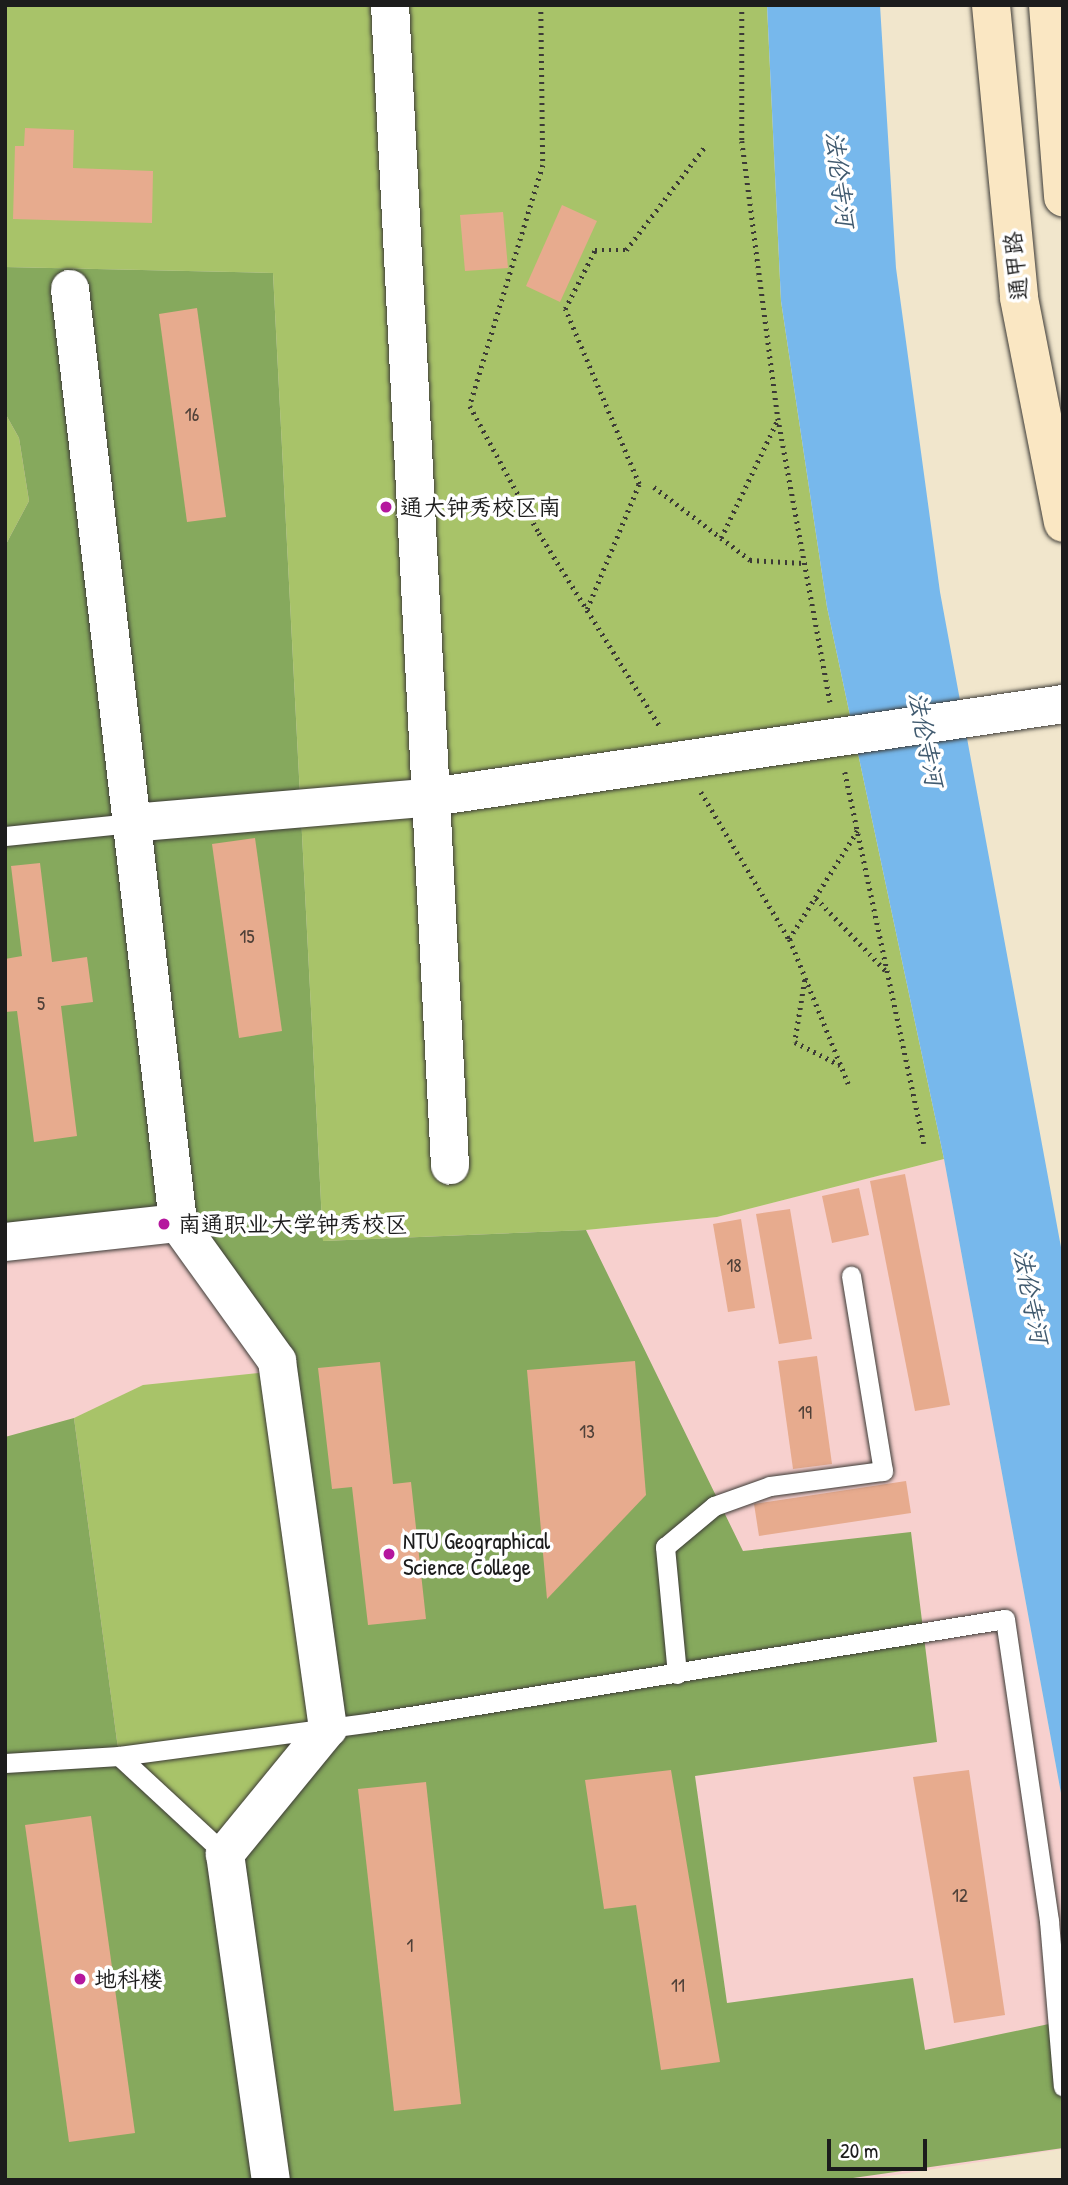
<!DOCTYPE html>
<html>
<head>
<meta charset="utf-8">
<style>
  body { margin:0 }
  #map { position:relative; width:1068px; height:2185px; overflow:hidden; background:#f1e6cc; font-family:"Patrick Hand","LXGW WenKai TC",sans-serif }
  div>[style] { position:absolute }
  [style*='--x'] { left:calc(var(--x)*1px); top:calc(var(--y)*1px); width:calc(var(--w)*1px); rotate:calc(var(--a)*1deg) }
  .built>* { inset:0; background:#f7d0ce }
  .green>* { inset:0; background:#a8c369 }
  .forest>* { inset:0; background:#86a95d }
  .water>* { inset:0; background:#77b8ec }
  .building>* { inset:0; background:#e7ab8e }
  .path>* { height:4.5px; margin-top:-2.25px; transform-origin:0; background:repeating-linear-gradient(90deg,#3c3a36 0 2px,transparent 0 7px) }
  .roads { filter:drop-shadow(0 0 2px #3c3a36) drop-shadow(0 0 2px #3c3a36) }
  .service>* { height:19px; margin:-9.5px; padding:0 9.5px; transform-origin:9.5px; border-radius:9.5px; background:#fff }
  .minor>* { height:38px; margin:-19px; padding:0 19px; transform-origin:19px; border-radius:19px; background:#fff }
  .secondary>* { height:38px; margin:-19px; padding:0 19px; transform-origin:19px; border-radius:19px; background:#fae7c3 }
  .dots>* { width:19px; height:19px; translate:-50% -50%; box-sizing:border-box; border:4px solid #fff; border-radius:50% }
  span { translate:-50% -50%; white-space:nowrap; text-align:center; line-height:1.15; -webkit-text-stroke:7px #fff; paint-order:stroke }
  .number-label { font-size:19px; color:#4f4038 }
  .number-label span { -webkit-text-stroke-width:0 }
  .street-label { font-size:23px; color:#1c1c1c }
  .poi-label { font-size:23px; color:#1c1c1c }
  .left { translate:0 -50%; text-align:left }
  .water-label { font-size:24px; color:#405a6f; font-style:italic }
  .frame { position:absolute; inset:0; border:7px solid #1c1c1c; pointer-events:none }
  .scale { position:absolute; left:827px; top:2139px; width:100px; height:32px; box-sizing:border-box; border:4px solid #1c1c1c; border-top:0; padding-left:9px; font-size:21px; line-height:24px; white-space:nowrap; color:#1c1c1c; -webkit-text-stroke:5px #fff; paint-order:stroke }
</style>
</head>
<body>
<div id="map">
  <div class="built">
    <div style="clip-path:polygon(5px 267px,323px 1241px,586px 1230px,717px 1217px,944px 1159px,1063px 1804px,1063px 2149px,863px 2180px,5px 2180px)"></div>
  </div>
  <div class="green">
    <div style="clip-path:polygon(5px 5px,767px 5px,781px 301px,827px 607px,944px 1159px,717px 1217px,586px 1230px,323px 1241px,273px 273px,5px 267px)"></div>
    <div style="clip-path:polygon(5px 413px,19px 438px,29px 501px,5px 546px)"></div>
    <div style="clip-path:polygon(279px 1371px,328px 1728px,225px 1854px,119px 1756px,74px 1418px,143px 1385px)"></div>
  </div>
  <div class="forest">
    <div style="clip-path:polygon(5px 267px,273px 273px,323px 1241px,586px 1230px,743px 1551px,911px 1532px,937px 1742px,695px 1776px,727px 2003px,913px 1978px,925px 2050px,1063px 2021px,1063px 2148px,839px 2180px,5px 2180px,5px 1437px,74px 1418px,119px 1756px,224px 1853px,328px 1728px,279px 1371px,178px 1223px,5px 1242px,5px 546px,29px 501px,19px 438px,5px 413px)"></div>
  </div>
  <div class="water">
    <div style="clip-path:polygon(767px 5px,880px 5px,896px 268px,940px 592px,1063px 1258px,1063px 1804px,944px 1159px,827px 607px,781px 301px)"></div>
  </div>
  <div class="building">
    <div style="clip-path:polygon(25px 128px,74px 130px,73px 168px,153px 171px,152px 223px,13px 219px,15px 146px,24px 146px)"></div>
    <div style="clip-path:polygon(562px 205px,597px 221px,560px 302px,526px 286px)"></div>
    <div style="clip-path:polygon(503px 212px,508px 268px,465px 271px,460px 215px)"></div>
    <div style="clip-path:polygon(197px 308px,226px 517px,187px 522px,159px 314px)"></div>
    <div style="clip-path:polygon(255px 838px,282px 1031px,239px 1038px,212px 844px)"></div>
    <div style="clip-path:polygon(40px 863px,52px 962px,87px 957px,93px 1002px,61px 1006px,77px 1136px,34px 1142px,17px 1011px,5px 1012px,5px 959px,22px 956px,11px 866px)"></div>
    <div style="clip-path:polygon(905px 1174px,950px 1405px,915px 1411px,870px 1181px)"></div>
    <div style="clip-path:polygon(859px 1188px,869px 1235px,832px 1243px,822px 1196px)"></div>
    <div style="clip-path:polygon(790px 1209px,812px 1339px,779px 1344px,756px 1214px)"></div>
    <div style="clip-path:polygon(741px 1219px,755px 1308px,728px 1312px,713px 1224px)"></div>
    <div style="clip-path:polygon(817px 1356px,832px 1464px,793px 1469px,778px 1361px)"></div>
    <div style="clip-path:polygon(635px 1361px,646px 1495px,547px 1599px,527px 1370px)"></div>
    <div style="clip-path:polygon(380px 1362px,393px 1484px,411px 1482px,426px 1619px,368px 1625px,352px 1487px,332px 1489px,318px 1368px)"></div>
    <div style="clip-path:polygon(906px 1481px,911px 1513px,759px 1536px,754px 1504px)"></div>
    <div style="clip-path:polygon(671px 1770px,720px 2062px,661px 2070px,636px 1905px,604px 1909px,585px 1780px)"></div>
    <div style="clip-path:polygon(969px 1770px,1005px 2015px,954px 2023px,913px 1777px)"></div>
    <div style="clip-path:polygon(426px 1782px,461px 2104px,394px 2111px,358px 1789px)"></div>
    <div style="clip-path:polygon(91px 1816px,135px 2133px,69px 2142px,25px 1825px)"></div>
  </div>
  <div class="path">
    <div style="--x:541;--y:5;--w:160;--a:89.3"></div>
    <div style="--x:543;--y:165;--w:252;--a:106.9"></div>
    <div style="--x:470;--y:406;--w:145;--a:61.5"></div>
    <div style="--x:539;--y:533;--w:230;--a:58"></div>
    <div style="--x:742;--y:5;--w:136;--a:90"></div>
    <div style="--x:742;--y:141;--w:279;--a:82.6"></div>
    <div style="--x:778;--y:418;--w:289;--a:79.6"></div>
    <div style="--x:654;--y:487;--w:121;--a:37.2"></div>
    <div style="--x:750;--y:560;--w:54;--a:3.2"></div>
    <div style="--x:721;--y:538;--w:132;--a:-64.4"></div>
    <div style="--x:587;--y:609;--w:135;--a:-67.4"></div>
    <div style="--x:639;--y:484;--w:190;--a:-112.9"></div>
    <div style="--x:565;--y:309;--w:66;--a:-63"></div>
    <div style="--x:595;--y:250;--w:31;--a:0"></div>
    <div style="--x:626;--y:250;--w:132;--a:-52.7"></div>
    <div style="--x:845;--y:772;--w:380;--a:78"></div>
    <div style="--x:701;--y:792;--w:171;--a:59.1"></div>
    <div style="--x:816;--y:898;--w:103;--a:46.2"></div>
    <div style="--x:805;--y:980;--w:63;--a:99.2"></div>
    <div style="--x:795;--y:1042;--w:51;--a:27.1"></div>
    <div style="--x:848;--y:1084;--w:157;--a:-112.1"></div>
    <div style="--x:789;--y:939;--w:128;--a:-57.8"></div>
  </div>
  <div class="roads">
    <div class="service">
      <div style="--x:5;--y:836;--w:127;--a:-5.9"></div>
      <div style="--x:677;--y:1674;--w:128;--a:-95.4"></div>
      <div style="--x:665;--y:1547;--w:64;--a:-39.9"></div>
      <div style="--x:714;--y:1506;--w:59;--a:-19.7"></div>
      <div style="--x:770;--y:1486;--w:114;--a:-7.6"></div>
      <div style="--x:883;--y:1471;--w:198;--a:-99.3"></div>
      <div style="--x:119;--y:1756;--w:144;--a:42.8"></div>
      <div style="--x:5;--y:1763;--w:114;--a:-3.5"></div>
      <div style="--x:119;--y:1756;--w:256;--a:-7.6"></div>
      <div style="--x:373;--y:1722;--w:640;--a:-9.26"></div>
      <div style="--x:1005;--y:1619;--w:305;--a:81.7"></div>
      <div style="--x:1049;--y:1921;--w:166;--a:85.2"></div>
    </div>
    <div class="minor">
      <div style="--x:390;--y:5;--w:1162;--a:87.04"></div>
      <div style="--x:70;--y:289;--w:940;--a:83.4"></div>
      <div style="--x:178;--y:1223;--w:170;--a:54.3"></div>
      <div style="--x:277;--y:1361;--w:371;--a:82.1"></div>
      <div style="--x:328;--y:1728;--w:163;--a:129.3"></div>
      <div style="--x:225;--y:1854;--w:329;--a:82"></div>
      <div style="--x:131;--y:823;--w:302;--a:-4.9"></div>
      <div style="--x:432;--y:797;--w:638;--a:-8.38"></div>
      <div style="--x:5;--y:1242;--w:174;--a:-6.3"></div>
    </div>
    <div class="secondary">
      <div style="--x:991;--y:5;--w:294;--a:84.5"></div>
      <div style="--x:1019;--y:298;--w:229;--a:78.9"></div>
      <div style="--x:1048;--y:5;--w:193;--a:85.5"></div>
    </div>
  </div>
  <div class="dots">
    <div style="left:386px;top:507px;background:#b5179e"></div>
    <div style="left:164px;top:1224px;background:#b5179e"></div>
    <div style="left:389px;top:1554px;background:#b5179e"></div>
    <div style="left:80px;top:1979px;background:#b5179e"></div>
  </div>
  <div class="number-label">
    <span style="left:192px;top:415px">16</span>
    <span style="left:247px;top:937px">15</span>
    <span style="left:41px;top:1004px">5</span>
    <span style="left:734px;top:1266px">18</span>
    <span style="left:805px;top:1413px">19</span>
    <span style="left:587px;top:1432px">13</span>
    <span style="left:960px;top:1896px">12</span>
    <span style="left:410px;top:1946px">1</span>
    <span style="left:678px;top:1986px">11</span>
  </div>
  <div class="street-label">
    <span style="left:1016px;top:266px;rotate:-96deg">通甲路</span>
  </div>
  <div class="poi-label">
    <span class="left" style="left:400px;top:507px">通大钟秀校区南</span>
    <span class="left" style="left:178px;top:1224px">南通职业大学钟秀校区</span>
    <span class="left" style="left:403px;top:1554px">NTU Geographical<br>Science College</span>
    <span class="left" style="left:94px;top:1979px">地科楼</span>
  </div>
  <div class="water-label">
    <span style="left:840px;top:179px;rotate:83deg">法伦寺河</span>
    <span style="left:926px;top:739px;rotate:79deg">法伦寺河</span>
    <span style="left:1031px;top:1296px;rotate:79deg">法伦寺河</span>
  </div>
  <div class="frame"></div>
  <div class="scale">20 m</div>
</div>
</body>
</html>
